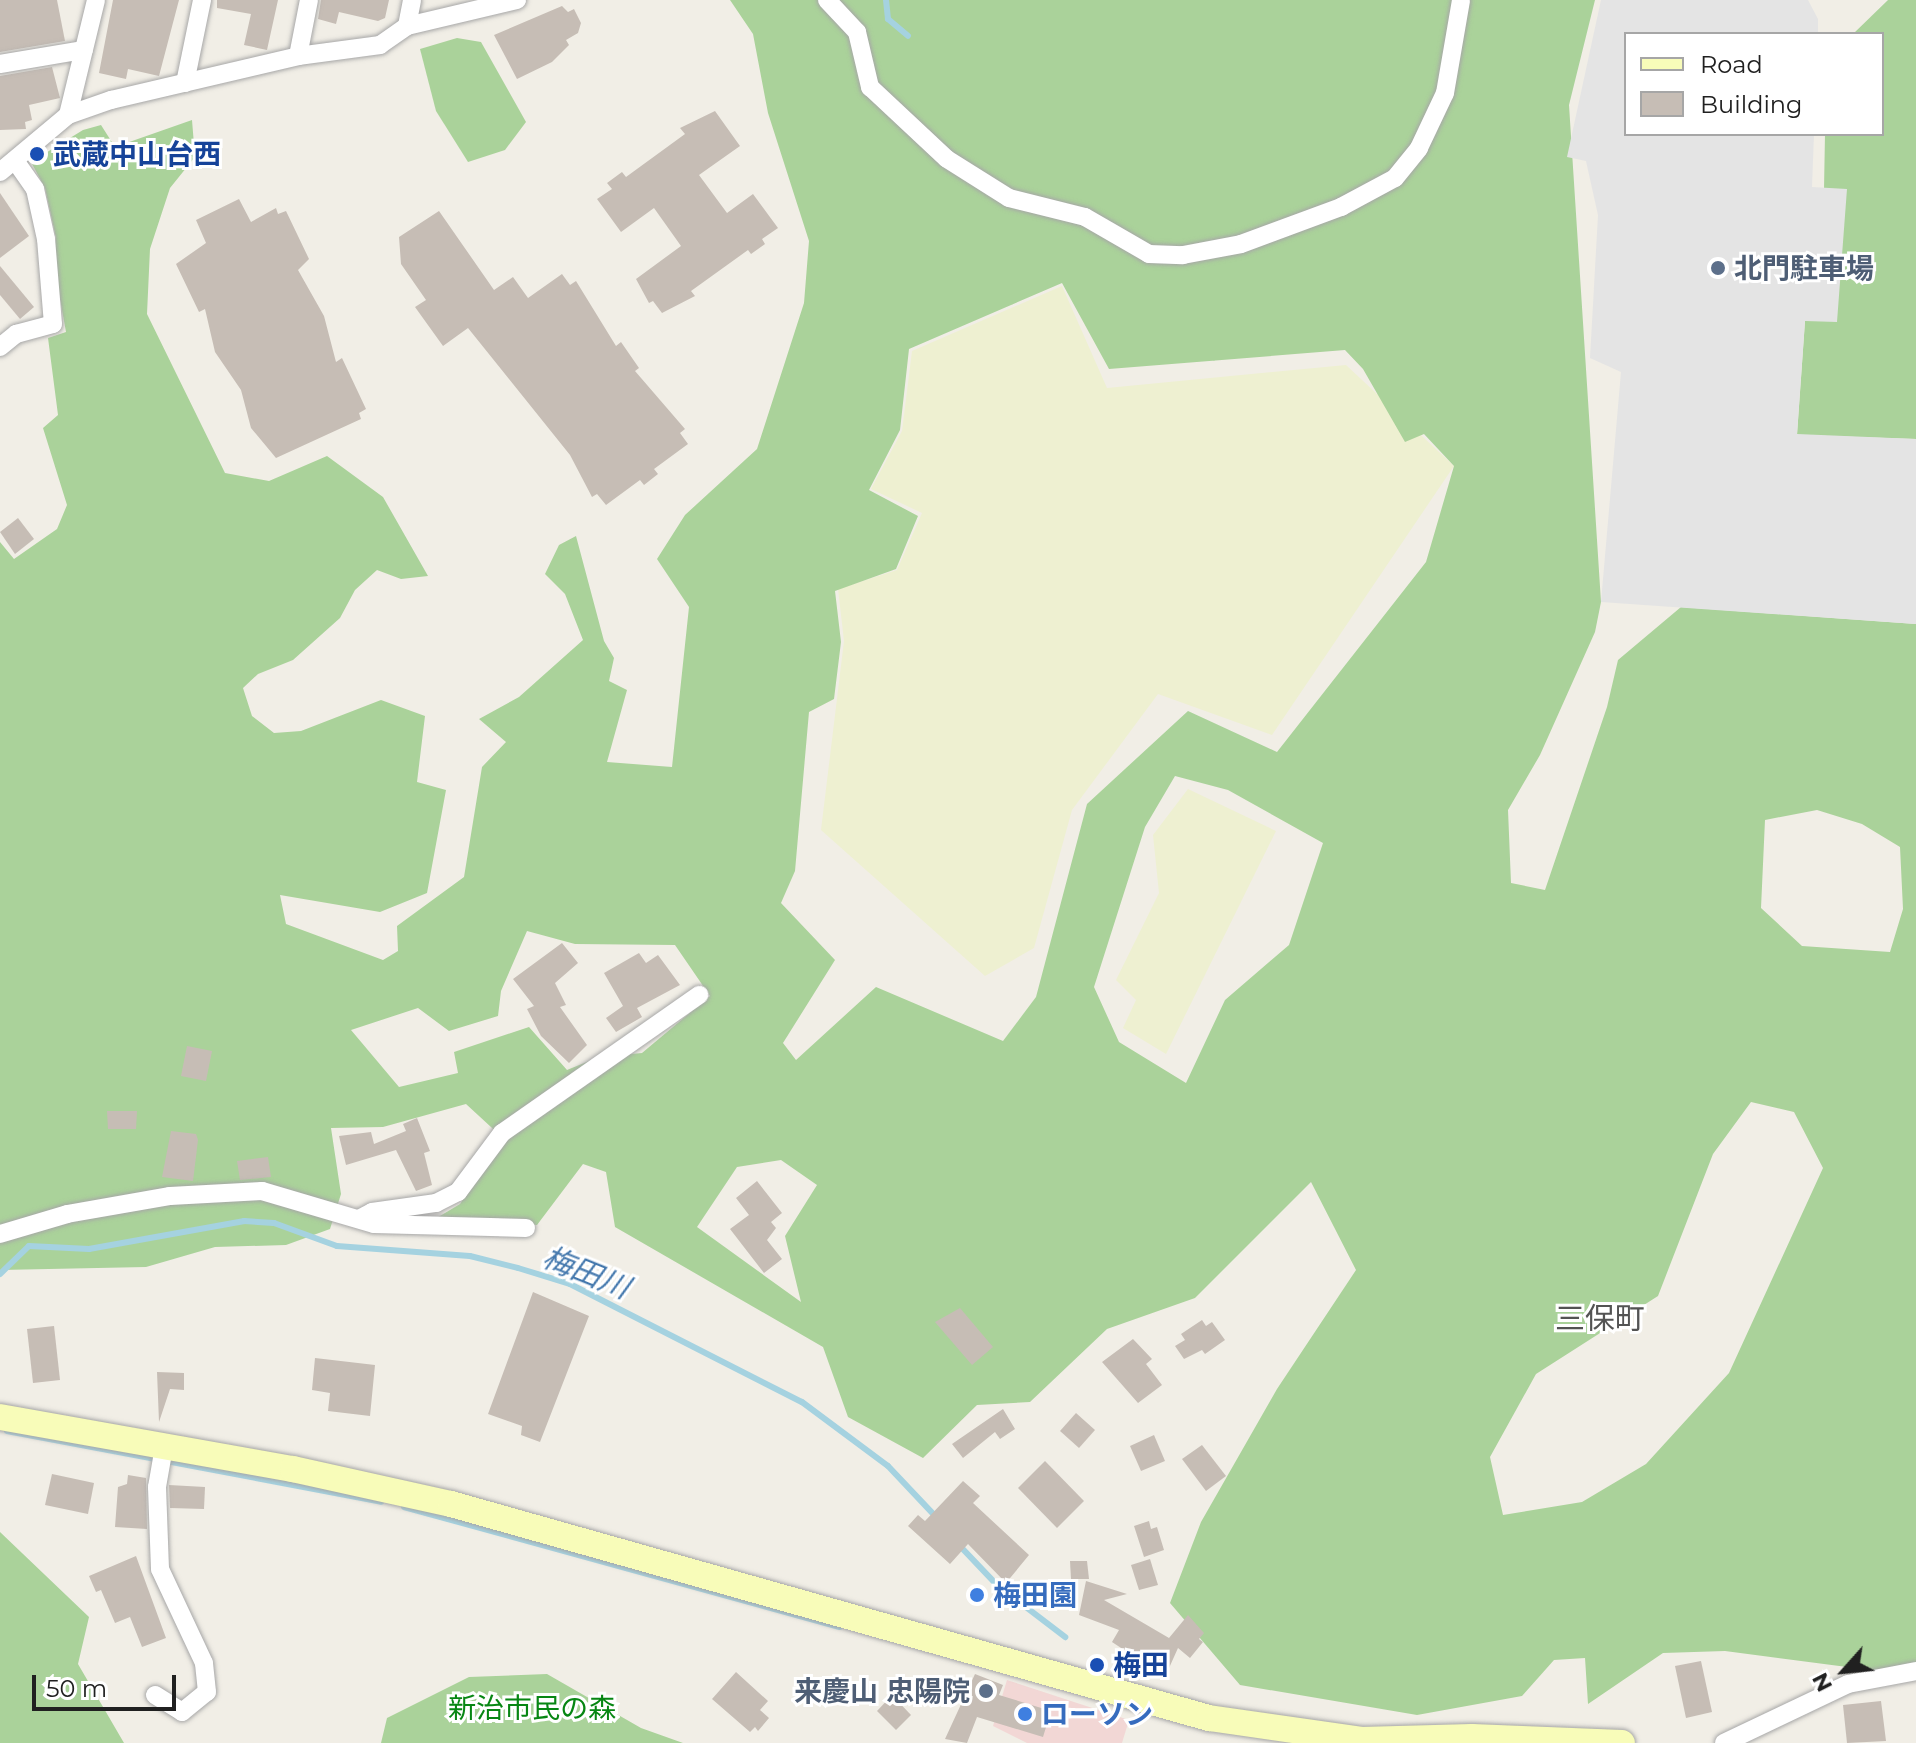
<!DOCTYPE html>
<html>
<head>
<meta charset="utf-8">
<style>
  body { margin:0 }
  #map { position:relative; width:1916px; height:1743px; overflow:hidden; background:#f1eee6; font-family:Montserrat,"Noto Sans JP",sans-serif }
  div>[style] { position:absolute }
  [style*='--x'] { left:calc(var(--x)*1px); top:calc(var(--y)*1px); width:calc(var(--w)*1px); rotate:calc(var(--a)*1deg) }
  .commercial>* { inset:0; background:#f2d7d5 }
  .farmland>* { inset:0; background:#eef0d1 }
  .forest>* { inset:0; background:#aad29a }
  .parking>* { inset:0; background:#e4e4e4 }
  .stream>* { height:6px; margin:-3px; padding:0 3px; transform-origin:3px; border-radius:3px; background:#a5d2e0 }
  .building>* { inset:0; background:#c6bdb5 }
  .roads { filter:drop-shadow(0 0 2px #a7a7a7) drop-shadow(0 0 2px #a7a7a7) }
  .street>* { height:18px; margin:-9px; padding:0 9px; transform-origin:9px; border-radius:9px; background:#fff }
  .secondary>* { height:26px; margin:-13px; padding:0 13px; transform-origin:13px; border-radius:13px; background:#f8fcb9 }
  .dots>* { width:22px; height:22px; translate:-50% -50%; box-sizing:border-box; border:4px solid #fff; border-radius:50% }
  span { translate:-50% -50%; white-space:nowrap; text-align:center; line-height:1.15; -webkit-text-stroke:6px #fff; paint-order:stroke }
  .transit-label { font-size:28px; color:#164399; font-weight:700 }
  .left { translate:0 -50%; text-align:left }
  .service-label { font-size:28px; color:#4e5e75; font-weight:700 }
  .right { translate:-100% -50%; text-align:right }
  .shop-label { font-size:28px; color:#366cbe; font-weight:700 }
  .park-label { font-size:28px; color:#078613 }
  .water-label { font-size:30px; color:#4478ad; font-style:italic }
  .neighbourhood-label { font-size:30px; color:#535353 }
  .legend { position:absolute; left:1624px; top:32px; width:260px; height:104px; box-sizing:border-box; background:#fff; border:2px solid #a6a6a6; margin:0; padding:10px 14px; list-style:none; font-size:24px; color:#202020 }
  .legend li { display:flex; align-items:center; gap:16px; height:40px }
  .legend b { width:40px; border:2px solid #a6a6a6 }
  .north { position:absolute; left:1804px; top:1631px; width:80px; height:80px; -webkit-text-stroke:6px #fff; paint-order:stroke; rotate:243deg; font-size:22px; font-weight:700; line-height:32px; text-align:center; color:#202020 }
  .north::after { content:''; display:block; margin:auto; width:28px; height:36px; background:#202020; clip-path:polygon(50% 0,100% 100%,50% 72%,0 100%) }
  .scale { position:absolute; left:32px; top:1675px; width:144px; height:36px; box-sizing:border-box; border:4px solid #202020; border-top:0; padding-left:10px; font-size:24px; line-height:28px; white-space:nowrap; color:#202020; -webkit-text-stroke:6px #fff; paint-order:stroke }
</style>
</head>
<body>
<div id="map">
  <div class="commercial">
    <div style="clip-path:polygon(1007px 1680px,1129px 1720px,1122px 1743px,1027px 1743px,993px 1726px)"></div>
  </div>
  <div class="farmland">
    <div style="clip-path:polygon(1062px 286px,1107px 388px,1346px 365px,1454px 466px,1272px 735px,1158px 694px,1072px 810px,1034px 948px,985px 976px,821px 830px,844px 641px,838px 589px,897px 570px,922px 513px,871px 489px,902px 431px,912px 351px)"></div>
    <div style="clip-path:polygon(1188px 789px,1276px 831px,1166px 1054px,1123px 1028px,1136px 1000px,1116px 980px,1159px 893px,1153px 835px)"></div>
  </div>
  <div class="forest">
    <div style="clip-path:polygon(evenodd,730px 0,1595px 0,1569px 105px,1601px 602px,1595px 632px,1540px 755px,1508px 810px,1511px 883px,1545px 890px,1607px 707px,1618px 660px,1681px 607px,1916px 624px,1916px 1676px,1725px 1651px,1663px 1653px,1588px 1704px,1585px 1658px,1554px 1660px,1522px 1696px,1417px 1715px,1240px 1685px,1170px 1603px,1201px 1522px,1277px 1389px,1356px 1270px,1311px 1182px,1195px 1298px,1107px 1329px,1030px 1402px,977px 1405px,923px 1458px,848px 1417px,823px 1347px,615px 1227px,606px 1172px,583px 1164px,537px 1225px,435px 1219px,460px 1204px,504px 1139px,466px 1104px,383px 1127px,331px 1128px,341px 1194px,330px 1229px,286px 1245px,215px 1247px,146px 1267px,0 1270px,0 542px,14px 559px,57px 529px,67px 505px,43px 428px,58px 415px,48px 338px,66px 332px,52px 254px,56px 238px,45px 188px,31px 162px,83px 130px,101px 125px,115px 147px,192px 120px,195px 157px,170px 188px,150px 249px,147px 314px,225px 473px,269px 481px,327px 456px,383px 497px,428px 576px,401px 579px,377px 570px,355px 590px,340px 618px,293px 660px,258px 674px,243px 688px,252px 716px,274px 733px,301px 731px,381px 700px,425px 716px,417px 782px,446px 790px,427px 893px,380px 912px,280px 895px,286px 924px,383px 960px,398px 951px,397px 926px,464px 877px,482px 767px,506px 742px,479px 719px,519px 697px,583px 640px,565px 594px,545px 574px,559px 545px,576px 536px,604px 641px,614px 658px,609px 681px,627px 690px,607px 762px,672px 767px,689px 607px,657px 559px,685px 515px,757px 449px,804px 303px,809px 241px,768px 113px,753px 34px,730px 0,1062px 283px,1109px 369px,1345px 350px,1363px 369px,1405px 442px,1424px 434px,1454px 466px,1426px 562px,1277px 752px,1188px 711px,1087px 804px,1036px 997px,1003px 1041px,876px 987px,796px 1060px,783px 1043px,835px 960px,781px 903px,795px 871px,809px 712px,834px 699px,841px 642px,835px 591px,896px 569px,918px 516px,869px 490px,900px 430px,909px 349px,1062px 283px,730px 0,1175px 776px,1228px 790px,1323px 843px,1289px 945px,1225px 1000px,1186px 1083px,1119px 1042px,1094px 987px,1145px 827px,1175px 776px,730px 0,1817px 810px,1862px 824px,1900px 847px,1903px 909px,1890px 952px,1802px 946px,1761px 908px,1765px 820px,1817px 810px,730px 0,527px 931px,575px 944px,675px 945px,710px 996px,642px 1053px,599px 1057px,567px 1070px,529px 1027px,454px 1052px,458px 1073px,399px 1087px,351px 1030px,418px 1008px,449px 1031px,498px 1016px,501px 991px,527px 931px,730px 0,1751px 1102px,1794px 1112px,1823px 1168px,1729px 1373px,1646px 1464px,1582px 1502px,1503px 1515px,1490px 1457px,1536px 1374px,1658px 1296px,1713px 1154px,1751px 1102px,730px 0,781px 1160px,817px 1185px,785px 1236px,801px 1302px,697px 1227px,737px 1167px,781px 1160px)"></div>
    <div style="clip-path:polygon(1888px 0,1916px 0,1916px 439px,1797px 435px,1805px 321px,1837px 321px,1824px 189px,1825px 134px,1882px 134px,1882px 34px,1853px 34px)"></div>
    <div style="clip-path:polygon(457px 38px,481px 42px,526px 122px,505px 150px,468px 162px,436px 111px,420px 49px)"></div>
    <div style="clip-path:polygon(0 1532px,89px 1617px,78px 1664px,124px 1743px,0 1743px)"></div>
    <div style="clip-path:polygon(547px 1674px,641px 1728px,683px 1743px,381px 1743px,387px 1718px,469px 1677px)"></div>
  </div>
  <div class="parking">
    <div style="clip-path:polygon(1601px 0,1808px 0,1818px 19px,1818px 34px,1626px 34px,1626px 134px,1814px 134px,1812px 187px,1847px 189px,1837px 322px,1805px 321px,1797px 434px,1916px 439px,1916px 624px,1601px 602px,1621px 372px,1590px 358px,1598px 215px,1586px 161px,1567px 157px)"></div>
  </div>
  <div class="stream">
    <div style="--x:886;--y:0;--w:19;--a:84"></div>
    <div style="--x:888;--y:19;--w:26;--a:40"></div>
    <div style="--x:0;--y:1274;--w:40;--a:-44"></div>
    <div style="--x:29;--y:1246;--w:60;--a:2.9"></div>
    <div style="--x:89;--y:1249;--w:158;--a:-10.2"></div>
    <div style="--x:244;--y:1221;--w:30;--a:4"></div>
    <div style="--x:274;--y:1223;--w:67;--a:20.1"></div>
    <div style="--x:337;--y:1246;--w:133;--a:4.3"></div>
    <div style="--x:470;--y:1256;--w:49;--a:14"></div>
    <div style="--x:518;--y:1268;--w:54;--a:17.1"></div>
    <div style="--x:570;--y:1284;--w:260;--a:27"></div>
    <div style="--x:802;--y:1402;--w:107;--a:36.7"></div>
    <div style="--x:888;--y:1466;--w:71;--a:46.7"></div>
    <div style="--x:7;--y:1431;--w:381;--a:10.7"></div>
    <div style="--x:404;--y:1507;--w:452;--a:15.4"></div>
    <div style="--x:959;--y:1545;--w:55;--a:46.5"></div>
    <div style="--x:997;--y:1585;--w:86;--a:37.4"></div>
  </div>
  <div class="building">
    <div style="clip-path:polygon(0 0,57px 0,65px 41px,0 52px)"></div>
    <div style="clip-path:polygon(113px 0,179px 0,159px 76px,128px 69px,126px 79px,99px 73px)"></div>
    <div style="clip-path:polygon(217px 0,278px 0,267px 50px,244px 45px,251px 14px,217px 8px)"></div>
    <div style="clip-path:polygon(321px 0,389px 0,385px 18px,378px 21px,339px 12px,336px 24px,318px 19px)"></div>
    <div style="clip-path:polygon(562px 6px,568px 12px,574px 9px,581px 23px,578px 33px,566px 40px,569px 45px,552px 62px,517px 79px,494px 35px)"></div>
    <div style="clip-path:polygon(52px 67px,60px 98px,29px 105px,32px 120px,25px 122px,26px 129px,0 130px,0 76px)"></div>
    <div style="clip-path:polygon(715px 111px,740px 146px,699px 175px,727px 213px,753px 194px,778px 228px,762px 239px,765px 244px,751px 254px,748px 250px,691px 291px,695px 296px,662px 313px,653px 301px,649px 303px,636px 279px,681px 246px,654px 208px,621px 232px,597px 199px,612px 189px,607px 183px,622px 172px,626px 177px,685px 134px,680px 128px)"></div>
    <div style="clip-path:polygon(0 193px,29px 236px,0 258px)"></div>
    <div style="clip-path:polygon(239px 199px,251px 222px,276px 208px,278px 214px,286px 211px,309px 259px,298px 270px,324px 316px,336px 362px,342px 358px,366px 409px,359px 413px,361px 419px,276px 458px,251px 428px,241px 390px,215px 352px,205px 309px,199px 312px,176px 264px,206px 243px,196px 220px)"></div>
    <div style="clip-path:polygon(439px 211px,494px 290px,513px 277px,528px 298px,562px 274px,570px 285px,576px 281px,616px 346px,621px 342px,639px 368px,635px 371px,685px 429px,680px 433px,688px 444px,654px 469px,658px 474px,644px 485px,640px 480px,606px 505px,597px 494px,592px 497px,570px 455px,468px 328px,443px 346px,415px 307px,426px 300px,401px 264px,399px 237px)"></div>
    <div style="clip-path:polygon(0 266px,34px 307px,20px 319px,0 295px)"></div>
    <div style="clip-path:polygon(18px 518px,34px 539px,15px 554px,0 532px)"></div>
    <div style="clip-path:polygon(562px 943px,578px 963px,555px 983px,566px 1005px,560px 1007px,587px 1045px,569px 1063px,541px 1036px,527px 1009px,534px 1006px,513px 979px)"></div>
    <div style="clip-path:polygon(639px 953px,646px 963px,658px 955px,680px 985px,637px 1008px,642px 1017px,616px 1032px,606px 1018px,623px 1006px,604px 973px)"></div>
    <div style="clip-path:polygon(187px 1046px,212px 1051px,206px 1081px,181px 1076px)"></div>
    <div style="clip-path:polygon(107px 1111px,137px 1111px,136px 1129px,108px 1129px)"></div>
    <div style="clip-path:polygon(417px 1118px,430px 1151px,424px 1153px,432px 1185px,416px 1191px,396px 1150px,346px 1165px,339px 1136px,371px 1132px,374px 1144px,406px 1131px,403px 1124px)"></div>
    <div style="clip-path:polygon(171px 1131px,196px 1134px,198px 1140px,193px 1181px,162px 1177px)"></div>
    <div style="clip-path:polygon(268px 1157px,271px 1177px,240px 1180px,237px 1161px)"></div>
    <div style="clip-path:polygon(757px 1181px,782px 1213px,771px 1222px,776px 1228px,767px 1240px,782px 1259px,764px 1273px,730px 1229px,749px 1215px,736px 1198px)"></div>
    <div style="clip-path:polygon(533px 1292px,589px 1316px,540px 1442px,521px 1435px,522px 1426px,488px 1414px)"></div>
    <div style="clip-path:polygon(960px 1308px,993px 1347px,972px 1365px,935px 1322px)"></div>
    <div style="clip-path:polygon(1202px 1320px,1206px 1326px,1212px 1322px,1225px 1340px,1205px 1354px,1202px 1350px,1184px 1359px,1175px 1346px,1185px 1340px,1181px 1334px)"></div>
    <div style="clip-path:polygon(54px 1326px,60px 1380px,33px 1383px,27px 1329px)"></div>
    <div style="clip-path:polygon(1133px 1339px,1152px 1359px,1146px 1364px,1162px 1385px,1138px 1403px,1102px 1362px)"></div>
    <div style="clip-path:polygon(315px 1358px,375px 1365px,370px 1416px,328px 1411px,330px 1393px,312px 1390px)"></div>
    <div style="clip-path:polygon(157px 1372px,184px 1373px,184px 1390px,170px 1389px,159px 1422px)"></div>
    <div style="clip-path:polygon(1003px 1409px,1015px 1429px,1000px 1439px,995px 1432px,963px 1458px,952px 1444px)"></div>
    <div style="clip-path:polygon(1076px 1413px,1095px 1430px,1079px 1448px,1060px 1431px)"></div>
    <div style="clip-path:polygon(1154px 1435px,1165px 1461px,1141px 1471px,1130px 1446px)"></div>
    <div style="clip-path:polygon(1202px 1445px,1226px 1476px,1206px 1491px,1182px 1459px)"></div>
    <div style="clip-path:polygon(1045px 1461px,1084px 1501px,1057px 1528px,1018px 1488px)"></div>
    <div style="clip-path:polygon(52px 1474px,94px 1483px,88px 1514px,45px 1505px)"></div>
    <div style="clip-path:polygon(128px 1475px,146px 1478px,147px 1529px,115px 1527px,118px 1487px,127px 1484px)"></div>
    <div style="clip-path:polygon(963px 1481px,980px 1496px,973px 1503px,1029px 1555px,1006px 1583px,968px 1544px,950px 1564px,908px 1526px,918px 1515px,925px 1521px)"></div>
    <div style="clip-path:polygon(169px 1485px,205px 1487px,204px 1509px,170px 1508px)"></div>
    <div style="clip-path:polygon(1149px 1521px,1151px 1529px,1157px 1527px,1164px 1550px,1144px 1557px,1134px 1526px)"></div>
    <div style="clip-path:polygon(136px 1556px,166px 1638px,142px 1647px,130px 1617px,115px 1623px,101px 1590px,96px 1592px,89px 1576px)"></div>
    <div style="clip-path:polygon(1150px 1559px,1158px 1585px,1139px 1590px,1131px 1565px)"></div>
    <div style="clip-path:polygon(1070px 1561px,1087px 1561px,1089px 1579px,1071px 1579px)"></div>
    <div style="clip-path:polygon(1086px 1581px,1127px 1594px,1104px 1600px,1169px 1638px,1188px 1615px,1204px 1633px,1199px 1639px,1203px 1642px,1190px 1658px,1178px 1648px,1165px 1677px,1112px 1642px,1119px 1630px,1079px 1615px)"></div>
    <div style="clip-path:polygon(1701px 1661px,1712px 1712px,1686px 1718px,1675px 1666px)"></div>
    <div style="clip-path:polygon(736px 1672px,768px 1701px,760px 1710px,769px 1718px,758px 1731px,755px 1727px,750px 1732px,712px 1699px)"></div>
    <div style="clip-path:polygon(975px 1674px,1003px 1685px,999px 1695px,1051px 1711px,1043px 1737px,977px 1717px,967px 1743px,945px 1739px)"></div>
    <div style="clip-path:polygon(892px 1695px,911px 1715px,896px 1730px,877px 1711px)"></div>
    <div style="clip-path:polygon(1881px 1701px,1886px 1741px,1847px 1743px,1843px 1705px)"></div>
  </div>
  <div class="roads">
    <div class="street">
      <div style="--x:827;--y:0;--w:44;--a:46.8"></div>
      <div style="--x:857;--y:32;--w:57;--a:76.7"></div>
      <div style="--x:870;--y:87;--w:105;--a:43.1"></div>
      <div style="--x:947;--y:159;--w:73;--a:32.2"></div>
      <div style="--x:1009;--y:198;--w:78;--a:14"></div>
      <div style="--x:1085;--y:217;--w:74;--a:30"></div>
      <div style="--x:1149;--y:254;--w:34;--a:2"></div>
      <div style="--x:1183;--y:255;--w:59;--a:-10.7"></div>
      <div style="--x:1241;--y:244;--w:107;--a:-20.3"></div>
      <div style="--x:1341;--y:207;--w:61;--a:-28.2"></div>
      <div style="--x:1395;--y:178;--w:38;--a:-51"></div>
      <div style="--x:1419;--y:148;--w:61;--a:-64.7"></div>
      <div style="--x:1445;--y:93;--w:94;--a:-80.2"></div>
      <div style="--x:407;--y:26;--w:26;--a:-79"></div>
      <div style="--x:298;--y:56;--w:57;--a:-78.9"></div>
      <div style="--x:0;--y:64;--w:85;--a:-9.5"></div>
      <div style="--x:185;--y:83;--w:85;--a:-78.4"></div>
      <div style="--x:68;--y:115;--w:118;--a:-76.3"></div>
      <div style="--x:0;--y:172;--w:89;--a:-40"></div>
      <div style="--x:68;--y:115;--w:46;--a:-19.2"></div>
      <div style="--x:111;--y:100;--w:192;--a:-13.2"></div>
      <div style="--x:298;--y:56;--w:83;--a:-7.6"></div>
      <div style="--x:380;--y:45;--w:33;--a:-35"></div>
      <div style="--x:407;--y:26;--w:113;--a:-13.3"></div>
      <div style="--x:0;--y:347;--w:21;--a:-39"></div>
      <div style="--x:16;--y:334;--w:38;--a:-15"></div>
      <div style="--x:53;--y:324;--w:85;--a:-94.7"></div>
      <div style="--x:46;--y:239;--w:51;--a:-102.4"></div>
      <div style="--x:35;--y:189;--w:35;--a:-125"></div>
      <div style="--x:359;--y:1219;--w:15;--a:-28"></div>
      <div style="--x:372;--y:1212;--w:65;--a:-8"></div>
      <div style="--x:436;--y:1203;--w:25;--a:-27"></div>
      <div style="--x:458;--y:1192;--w:74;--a:-53.3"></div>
      <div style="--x:502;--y:1133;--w:241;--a:-35"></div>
      <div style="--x:0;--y:1234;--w:70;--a:-16.6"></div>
      <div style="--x:67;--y:1214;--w:105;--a:-9.9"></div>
      <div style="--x:170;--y:1196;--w:92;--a:-3.1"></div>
      <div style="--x:262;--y:1191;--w:117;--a:16.4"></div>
      <div style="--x:374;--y:1224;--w:152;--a:1.5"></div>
      <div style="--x:155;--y:1695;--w:32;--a:32"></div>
      <div style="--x:182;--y:1712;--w:32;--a:-39"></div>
      <div style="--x:207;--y:1692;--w:29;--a:-96"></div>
      <div style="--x:204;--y:1663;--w:104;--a:-115.1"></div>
      <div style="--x:160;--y:1569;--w:82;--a:-92.1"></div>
      <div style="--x:157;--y:1487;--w:41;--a:-80.1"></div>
      <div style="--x:1724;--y:1743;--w:137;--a:-25.4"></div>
      <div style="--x:1848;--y:1684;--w:69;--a:-10.8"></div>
    </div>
    <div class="secondary">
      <div style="--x:0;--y:1417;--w:298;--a:10.1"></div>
      <div style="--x:293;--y:1469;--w:162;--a:12.5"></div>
      <div style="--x:451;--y:1504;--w:788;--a:15.77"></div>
      <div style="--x:1209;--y:1718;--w:154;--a:8.2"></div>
      <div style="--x:1361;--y:1740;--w:111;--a:-1.5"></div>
      <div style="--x:1472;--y:1737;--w:150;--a:2.3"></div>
    </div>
  </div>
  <div class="dots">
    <div style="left:37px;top:154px;background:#1a4fb4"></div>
    <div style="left:1718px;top:268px;background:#5c6f8a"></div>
    <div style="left:977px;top:1595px;background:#3f7fe0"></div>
    <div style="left:1097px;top:1665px;background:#1a4fb4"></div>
    <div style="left:986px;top:1691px;background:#5c6f8a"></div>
    <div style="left:1025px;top:1714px;background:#3f7fe0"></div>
  </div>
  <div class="transit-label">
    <span class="left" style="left:53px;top:154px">武蔵中山台西</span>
    <span class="left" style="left:1113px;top:1665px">梅田</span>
  </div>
  <div class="service-label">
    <span class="left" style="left:1734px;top:268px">北門駐車場</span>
    <span class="right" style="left:970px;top:1691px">来慶山 忠陽院</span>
  </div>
  <div class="shop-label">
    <span class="left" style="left:993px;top:1595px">梅田園</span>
    <span class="left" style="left:1041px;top:1714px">ローソン</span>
  </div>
  <div class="park-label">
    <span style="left:532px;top:1708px">新治市民の森</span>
  </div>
  <div class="water-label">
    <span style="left:586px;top:1273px;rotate:22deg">梅田川</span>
  </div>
  <div class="neighbourhood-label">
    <span style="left:1600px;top:1319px">三保町</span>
  </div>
  <ul class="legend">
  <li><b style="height:10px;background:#f8fcb9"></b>Road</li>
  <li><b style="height:22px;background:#c6bdb5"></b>Building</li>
  </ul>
  <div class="north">N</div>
  <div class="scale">50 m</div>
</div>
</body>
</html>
